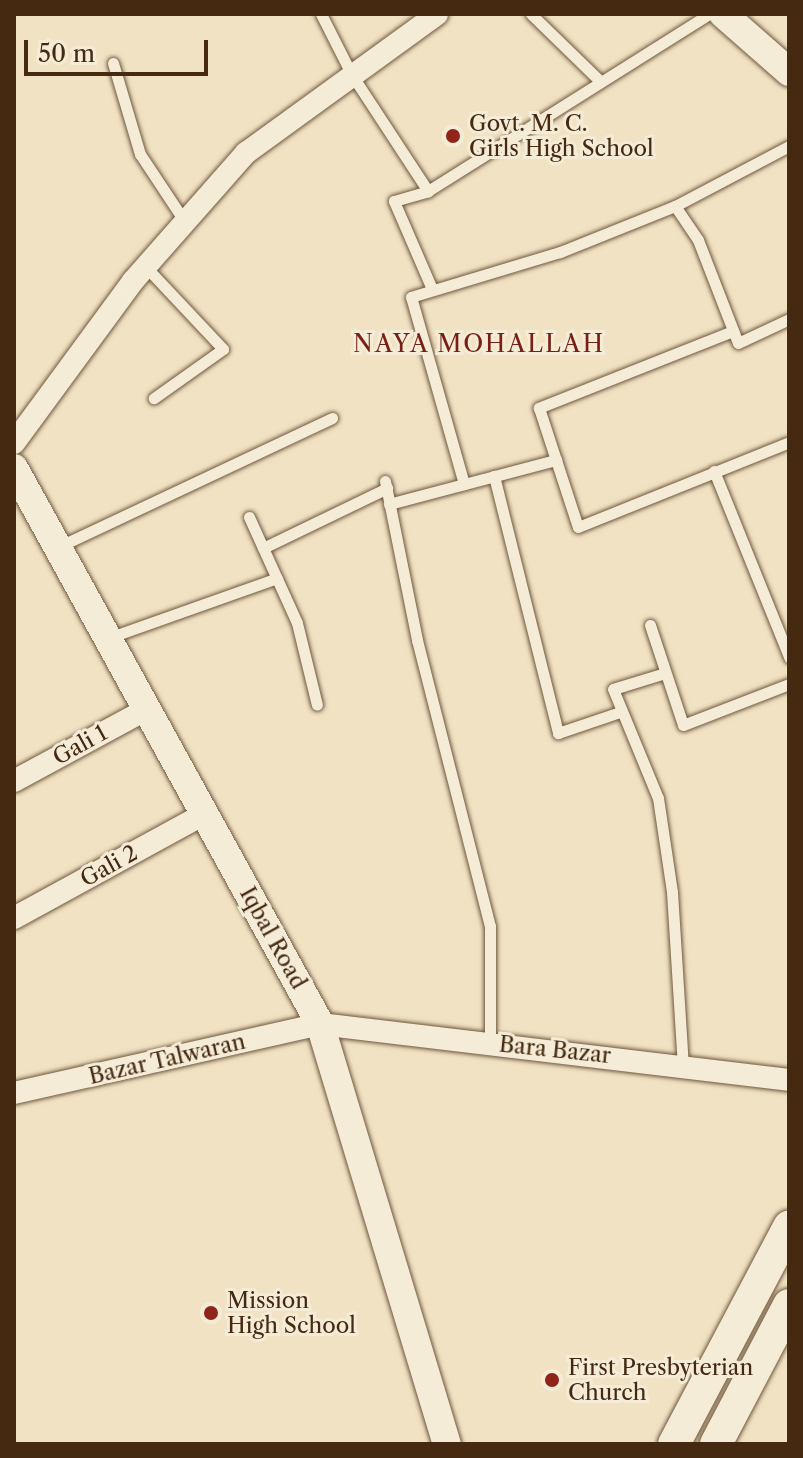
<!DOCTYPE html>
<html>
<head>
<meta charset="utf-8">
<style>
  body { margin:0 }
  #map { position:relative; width:803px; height:1458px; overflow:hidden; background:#f0e2c3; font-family:"Libre Caslon Text",serif }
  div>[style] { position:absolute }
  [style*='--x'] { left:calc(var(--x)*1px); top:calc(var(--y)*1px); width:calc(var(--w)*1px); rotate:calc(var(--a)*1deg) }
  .roads { filter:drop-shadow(0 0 2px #70573d) drop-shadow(0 0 2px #70573d) }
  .service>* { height:11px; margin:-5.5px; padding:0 5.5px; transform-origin:5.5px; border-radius:5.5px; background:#f5ecd8 }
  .minor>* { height:22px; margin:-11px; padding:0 11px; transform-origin:11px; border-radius:11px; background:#f5ecd8 }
  .tertiary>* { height:28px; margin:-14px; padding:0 14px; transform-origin:14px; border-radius:14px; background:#f5ecd8 }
  .secondary>* { height:32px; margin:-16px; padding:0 16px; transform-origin:16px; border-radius:16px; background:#f5ecd8 }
  .dots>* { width:22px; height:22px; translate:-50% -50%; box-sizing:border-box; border:4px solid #f5ecd8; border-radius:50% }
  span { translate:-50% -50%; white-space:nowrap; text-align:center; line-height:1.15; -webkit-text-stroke:6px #f5ecd8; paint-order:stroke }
  .poi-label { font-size:22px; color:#452910 }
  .left { translate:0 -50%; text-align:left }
  .street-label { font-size:22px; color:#452910 }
  .neighbourhood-label { font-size:24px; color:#7a1f14; letter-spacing:2px }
  .frame { position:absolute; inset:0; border:16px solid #452910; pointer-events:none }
  .scale { position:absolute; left:24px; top:40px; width:184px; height:36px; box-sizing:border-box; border:4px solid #452910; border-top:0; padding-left:10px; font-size:24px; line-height:28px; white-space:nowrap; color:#452910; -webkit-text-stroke:6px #f5ecd8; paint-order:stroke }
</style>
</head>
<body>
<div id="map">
  <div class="roads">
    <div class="service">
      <div style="--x:321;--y:14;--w:68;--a:63.1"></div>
      <div style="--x:352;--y:75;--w:139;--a:56.8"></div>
      <div style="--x:531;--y:14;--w:96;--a:44.2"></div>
      <div style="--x:113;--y:63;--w:95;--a:73.5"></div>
      <div style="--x:140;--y:154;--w:82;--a:56.5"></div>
      <div style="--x:675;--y:206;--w:41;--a:55.9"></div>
      <div style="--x:698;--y:240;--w:110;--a:68.8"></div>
      <div style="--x:738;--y:343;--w:56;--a:-25.2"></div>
      <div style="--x:145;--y:266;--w:114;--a:46.8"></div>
      <div style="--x:223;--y:349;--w:85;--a:144.6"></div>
      <div style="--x:432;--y:289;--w:96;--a:-113.4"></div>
      <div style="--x:394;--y:201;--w:35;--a:-16"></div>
      <div style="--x:428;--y:191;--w:332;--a:-32.2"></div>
      <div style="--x:733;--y:331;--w:209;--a:158.4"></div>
      <div style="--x:539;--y:408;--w:125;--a:71.9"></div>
      <div style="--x:578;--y:527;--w:227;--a:-21.9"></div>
      <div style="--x:714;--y:471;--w:201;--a:68"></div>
      <div style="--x:494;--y:476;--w:265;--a:76"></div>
      <div style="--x:558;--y:733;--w:65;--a:-18.7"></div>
      <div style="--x:385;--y:481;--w:162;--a:78.6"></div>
      <div style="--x:417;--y:640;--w:295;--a:75.7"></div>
      <div style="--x:490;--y:926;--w:117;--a:90"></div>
      <div style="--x:464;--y:484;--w:194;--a:-105.8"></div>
      <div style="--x:411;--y:297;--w:156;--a:-16.8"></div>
      <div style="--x:560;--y:252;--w:124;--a:-21.8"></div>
      <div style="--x:675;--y:206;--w:129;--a:-27.8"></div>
      <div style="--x:389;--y:504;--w:173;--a:-14.8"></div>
      <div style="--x:249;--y:517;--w:116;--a:65.6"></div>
      <div style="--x:297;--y:623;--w:84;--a:76.3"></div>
      <div style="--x:58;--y:547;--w:303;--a:-25.2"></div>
      <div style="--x:263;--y:548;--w:138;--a:-25.8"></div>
      <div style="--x:650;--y:625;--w:105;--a:71.7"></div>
      <div style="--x:683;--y:725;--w:114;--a:-21.1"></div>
      <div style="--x:108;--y:638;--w:179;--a:-19.5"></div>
      <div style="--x:665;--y:673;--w:54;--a:162.9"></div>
      <div style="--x:613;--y:689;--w:118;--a:67.6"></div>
      <div style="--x:658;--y:798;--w:95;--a:81.5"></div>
      <div style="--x:672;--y:892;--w:173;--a:86.4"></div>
    </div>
    <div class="minor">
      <div style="--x:14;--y:443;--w:201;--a:-53.7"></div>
      <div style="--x:133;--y:281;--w:171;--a:-48.6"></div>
      <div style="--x:246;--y:153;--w:236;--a:-36"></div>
      <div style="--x:14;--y:781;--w:151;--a:-28.4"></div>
      <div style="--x:14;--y:918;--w:217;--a:-28.7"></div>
      <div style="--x:14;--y:1093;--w:314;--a:-12.7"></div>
      <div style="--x:320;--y:1024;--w:472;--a:6.8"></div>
    </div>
    <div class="tertiary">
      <div style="--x:723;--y:14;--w:88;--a:41.3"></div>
      <div style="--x:14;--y:468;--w:635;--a:61.17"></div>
      <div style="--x:320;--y:1024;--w:439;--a:73.2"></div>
    </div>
    <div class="secondary">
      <div style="--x:674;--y:1444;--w:246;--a:-62.1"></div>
      <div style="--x:716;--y:1444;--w:157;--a:-62.3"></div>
    </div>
  </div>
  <div class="dots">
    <div style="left:453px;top:136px;background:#8f2418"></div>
    <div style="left:211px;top:1313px;background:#8f2418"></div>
    <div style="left:552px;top:1380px;background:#8f2418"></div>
  </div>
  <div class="poi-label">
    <span class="left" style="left:469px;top:136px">Govt. M. C.<br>Girls High School</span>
    <span class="left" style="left:227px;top:1313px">Mission<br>High School</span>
    <span class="left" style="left:568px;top:1380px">First Presbyterian<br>Church</span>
  </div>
  <div class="street-label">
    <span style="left:80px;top:745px;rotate:-29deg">Gali 1</span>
    <span style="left:109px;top:866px;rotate:-29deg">Gali 2</span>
    <span style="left:273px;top:938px;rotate:61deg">Iqbal Road</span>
    <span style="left:555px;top:1050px;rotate:6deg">Bara Bazar</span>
    <span style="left:167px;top:1059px;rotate:-13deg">Bazar Talwaran</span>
  </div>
  <div class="neighbourhood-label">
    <span style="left:479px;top:344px">NAYA MOHALLAH</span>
  </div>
  <div class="frame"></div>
  <div class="scale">50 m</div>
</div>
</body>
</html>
